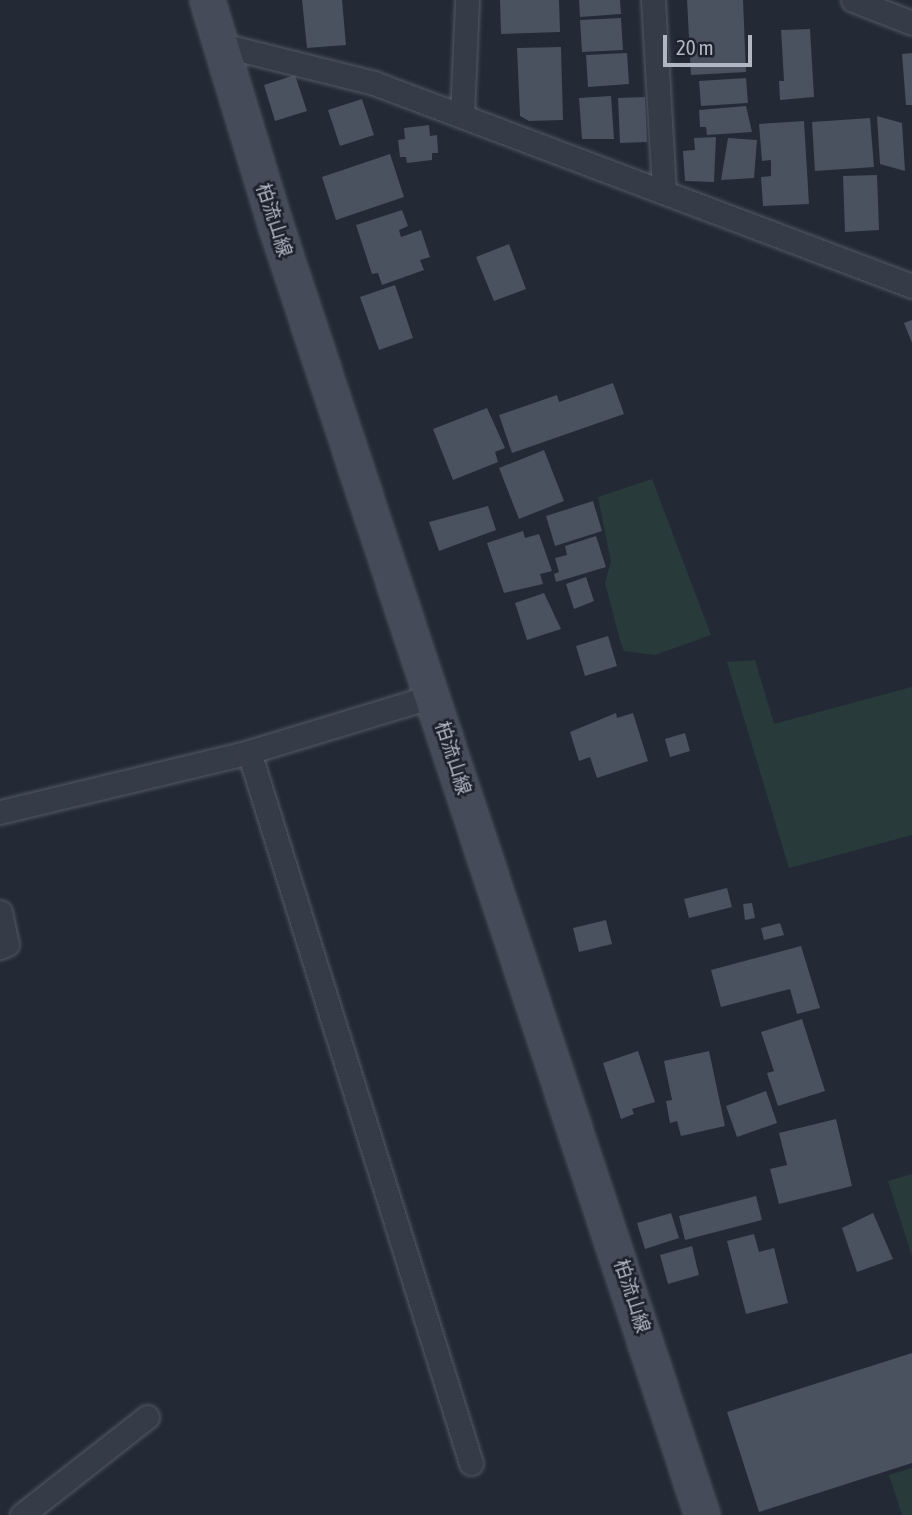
<!DOCTYPE html>
<html>
<head>
<meta charset="utf-8">
<style>
  body { margin:0 }
  #map { position:relative; width:912px; height:1515px; overflow:hidden; background:#232a36; font-family:"Asap Condensed","Noto Sans JP",sans-serif }
  div>[style] { position:absolute }
  [style*='--x'] { left:calc(var(--x)*1px); top:calc(var(--y)*1px); width:calc(var(--w)*1px); rotate:calc(var(--a)*1deg) }
  .green>* { inset:0; background:#293a3b }
  .building>* { inset:0; background:#4a515f }
  .roads { filter:drop-shadow(0 0 2px #545a64) drop-shadow(0 0 2px #545a64) }
  .minor>* { height:23px; margin:-11.5px; padding:0 11.5px; transform-origin:11.5px; border-radius:11.5px; background:#363c47 }
  .secondary>* { height:33px; margin:-16.5px; padding:0 16.5px; transform-origin:16.5px; border-radius:16.5px; background:#454b59 }
  span { translate:-50% -50%; white-space:nowrap; text-align:center; line-height:1.15; -webkit-text-stroke:5px #1c212b; paint-order:stroke }
  .street-label { font-size:19px; color:#b1b7c3 }
  .scale { position:absolute; left:663px; top:35px; width:89px; height:32px; box-sizing:border-box; border:4px solid #b1b7c3; border-top:0; padding-left:9px; font-size:21px; line-height:24px; white-space:nowrap; color:#b1b7c3; -webkit-text-stroke:5px #1c212b; paint-order:stroke }
</style>
</head>
<body>
<div id="map">
  <div class="green">
    <div style="clip-path:polygon(652px 479px,711px 635px,655px 655px,624px 651px,620px 640px,605px 583px,611px 562px,598px 497px)"></div>
    <div style="clip-path:polygon(755px 660px,774px 724px,912px 687px,912px 835px,789px 868px,727px 662px)"></div>
    <div style="clip-path:polygon(912px 1174px,912px 1256px,888px 1181px)"></div>
    <div style="clip-path:polygon(912px 1468px,912px 1515px,902px 1515px,889px 1475px)"></div>
  </div>
  <div class="building">
    <div style="clip-path:polygon(302px 0,342px 0,346px 45px,307px 48px)"></div>
    <div style="clip-path:polygon(500px 0,559px 0,560px 32px,501px 34px)"></div>
    <div style="clip-path:polygon(579px 0,620px 0,621px 14px,580px 17px)"></div>
    <div style="clip-path:polygon(687px 0,743px 0,746px 72px,691px 75px)"></div>
    <div style="clip-path:polygon(621px 18px,623px 50px,582px 52px,580px 20px)"></div>
    <div style="clip-path:polygon(810px 29px,814px 97px,780px 100px,779px 81px,784px 81px,781px 30px)"></div>
    <div style="clip-path:polygon(561px 47px,563px 120px,529px 121px,520px 116px,517px 48px)"></div>
    <div style="clip-path:polygon(627px 53px,629px 84px,588px 87px,586px 55px)"></div>
    <div style="clip-path:polygon(912px 53px,912px 105px,906px 105px,902px 54px)"></div>
    <div style="clip-path:polygon(295px 75px,307px 111px,275px 121px,264px 85px)"></div>
    <div style="clip-path:polygon(746px 78px,748px 103px,701px 106px,699px 81px)"></div>
    <div style="clip-path:polygon(611px 96px,614px 139px,582px 139px,579px 98px)"></div>
    <div style="clip-path:polygon(645px 97px,647px 142px,620px 143px,618px 98px)"></div>
    <div style="clip-path:polygon(362px 99px,374px 135px,340px 146px,328px 110px)"></div>
    <div style="clip-path:polygon(746px 106px,752px 132px,707px 135px,706px 127px,700px 127px,699px 110px)"></div>
    <div style="clip-path:polygon(877px 116px,902px 123px,905px 171px,880px 164px)"></div>
    <div style="clip-path:polygon(870px 118px,874px 167px,815px 171px,812px 122px)"></div>
    <div style="clip-path:polygon(804px 121px,809px 204px,763px 206px,761px 177px,771px 176px,771px 160px,762px 161px,759px 124px)"></div>
    <div style="clip-path:polygon(429px 125px,430px 136px,437px 135px,438px 153px,432px 153px,432px 160px,407px 163px,406px 157px,400px 157px,398px 140px,405px 139px,404px 128px)"></div>
    <div style="clip-path:polygon(716px 137px,714px 182px,685px 181px,683px 151px,695px 150px,694px 138px)"></div>
    <div style="clip-path:polygon(728px 138px,757px 140px,754px 178px,721px 180px)"></div>
    <div style="clip-path:polygon(390px 154px,404px 197px,336px 220px,322px 177px)"></div>
    <div style="clip-path:polygon(877px 175px,879px 230px,845px 232px,843px 176px)"></div>
    <div style="clip-path:polygon(402px 210px,408px 226px,399px 230px,401px 237px,421px 230px,430px 257px,420px 260px,424px 270px,382px 285px,378px 273px,372px 274px,356px 225px)"></div>
    <div style="clip-path:polygon(509px 244px,526px 289px,494px 301px,476px 257px)"></div>
    <div style="clip-path:polygon(395px 285px,413px 338px,379px 350px,360px 297px)"></div>
    <div style="clip-path:polygon(912px 320px,912px 343px,904px 323px)"></div>
    <div style="clip-path:polygon(613px 383px,624px 414px,512px 453px,499px 415px,557px 395px,559px 402px)"></div>
    <div style="clip-path:polygon(487px 408px,505px 448px,495px 452px,498px 462px,453px 480px,433px 429px)"></div>
    <div style="clip-path:polygon(544px 450px,564px 501px,519px 519px,499px 468px)"></div>
    <div style="clip-path:polygon(593px 501px,602px 531px,555px 546px,546px 516px)"></div>
    <div style="clip-path:polygon(488px 506px,496px 530px,439px 551px,429px 522px)"></div>
    <div style="clip-path:polygon(523px 531px,525px 538px,539px 534px,552px 571px,540px 574px,543px 584px,504px 593px,487px 543px)"></div>
    <div style="clip-path:polygon(596px 536px,606px 567px,556px 582px,554px 574px,559px 572px,555px 558px,567px 555px,565px 546px)"></div>
    <div style="clip-path:polygon(586px 577px,594px 601px,574px 609px,566px 584px)"></div>
    <div style="clip-path:polygon(544px 593px,561px 629px,527px 640px,515px 603px)"></div>
    <div style="clip-path:polygon(608px 636px,617px 666px,585px 676px,576px 646px)"></div>
    <div style="clip-path:polygon(616px 713px,617px 718px,633px 713px,648px 761px,597px 778px,590px 757px,579px 761px,570px 732px)"></div>
    <div style="clip-path:polygon(685px 733px,690px 751px,670px 757px,665px 739px)"></div>
    <div style="clip-path:polygon(727px 888px,732px 907px,689px 918px,684px 899px)"></div>
    <div style="clip-path:polygon(752px 903px,755px 918px,745px 920px,743px 904px)"></div>
    <div style="clip-path:polygon(606px 920px,612px 944px,579px 952px,573px 928px)"></div>
    <div style="clip-path:polygon(780px 923px,784px 935px,764px 940px,761px 928px)"></div>
    <div style="clip-path:polygon(801px 946px,820px 1008px,797px 1014px,790px 989px,721px 1007px,711px 970px)"></div>
    <div style="clip-path:polygon(802px 1019px,825px 1091px,778px 1106px,767px 1073px,774px 1071px,761px 1032px)"></div>
    <div style="clip-path:polygon(638px 1051px,655px 1102px,632px 1109px,634px 1114px,621px 1119px,603px 1063px)"></div>
    <div style="clip-path:polygon(709px 1051px,725px 1126px,681px 1136px,677px 1121px,670px 1123px,666px 1101px,672px 1100px,664px 1061px)"></div>
    <div style="clip-path:polygon(766px 1091px,777px 1123px,737px 1137px,726px 1106px)"></div>
    <div style="clip-path:polygon(836px 1119px,852px 1186px,779px 1204px,770px 1169px,787px 1165px,779px 1133px)"></div>
    <div style="clip-path:polygon(756px 1196px,762px 1220px,685px 1240px,679px 1216px)"></div>
    <div style="clip-path:polygon(671px 1213px,679px 1238px,645px 1249px,637px 1223px)"></div>
    <div style="clip-path:polygon(873px 1213px,893px 1259px,857px 1272px,842px 1228px)"></div>
    <div style="clip-path:polygon(754px 1234px,759px 1252px,774px 1248px,788px 1303px,746px 1314px,727px 1241px)"></div>
    <div style="clip-path:polygon(692px 1246px,699px 1275px,668px 1284px,660px 1255px)"></div>
    <div style="clip-path:polygon(912px 1353px,912px 1463px,759px 1512px,727px 1412px)"></div>
  </div>
  <div class="roads">
    <div class="minor">
      <div style="--x:653;--y:0;--w:192;--a:86.7"></div>
      <div style="--x:853;--y:0;--w:63;--a:21.3"></div>
      <div style="--x:218;--y:44;--w:161;--a:14"></div>
      <div style="--x:374;--y:83;--w:575;--a:20.67"></div>
      <div style="--x:462;--y:116;--w:116;--a:-87.5"></div>
      <div style="--x:249;--y:752;--w:745;--a:72.66"></div>
      <div style="--x:0;--y:812;--w:256;--a:-13.5"></div>
      <div style="--x:249;--y:752;--w:192;--a:-16.9"></div>
      <div style="--x:0;--y:912;--w:33;--a:78"></div>
      <div style="--x:7;--y:944;--w:8;--a:157"></div>
      <div style="--x:22;--y:1515;--w:159;--a:-38.1"></div>
    </div>
    <div class="secondary">
      <div style="--x:207;--y:0;--w:234;--a:73.1"></div>
      <div style="--x:275;--y:224;--w:1360;--a:71.7"></div>
    </div>
  </div>
  <div class="street-label">
    <span style="left:274px;top:220px;rotate:72deg">柏流山線</span>
    <span style="left:453px;top:758px;rotate:72deg">柏流山線</span>
    <span style="left:632px;top:1296px;rotate:72deg">柏流山線</span>
  </div>
  <div class="scale">20 m</div>
</div>
</body>
</html>
